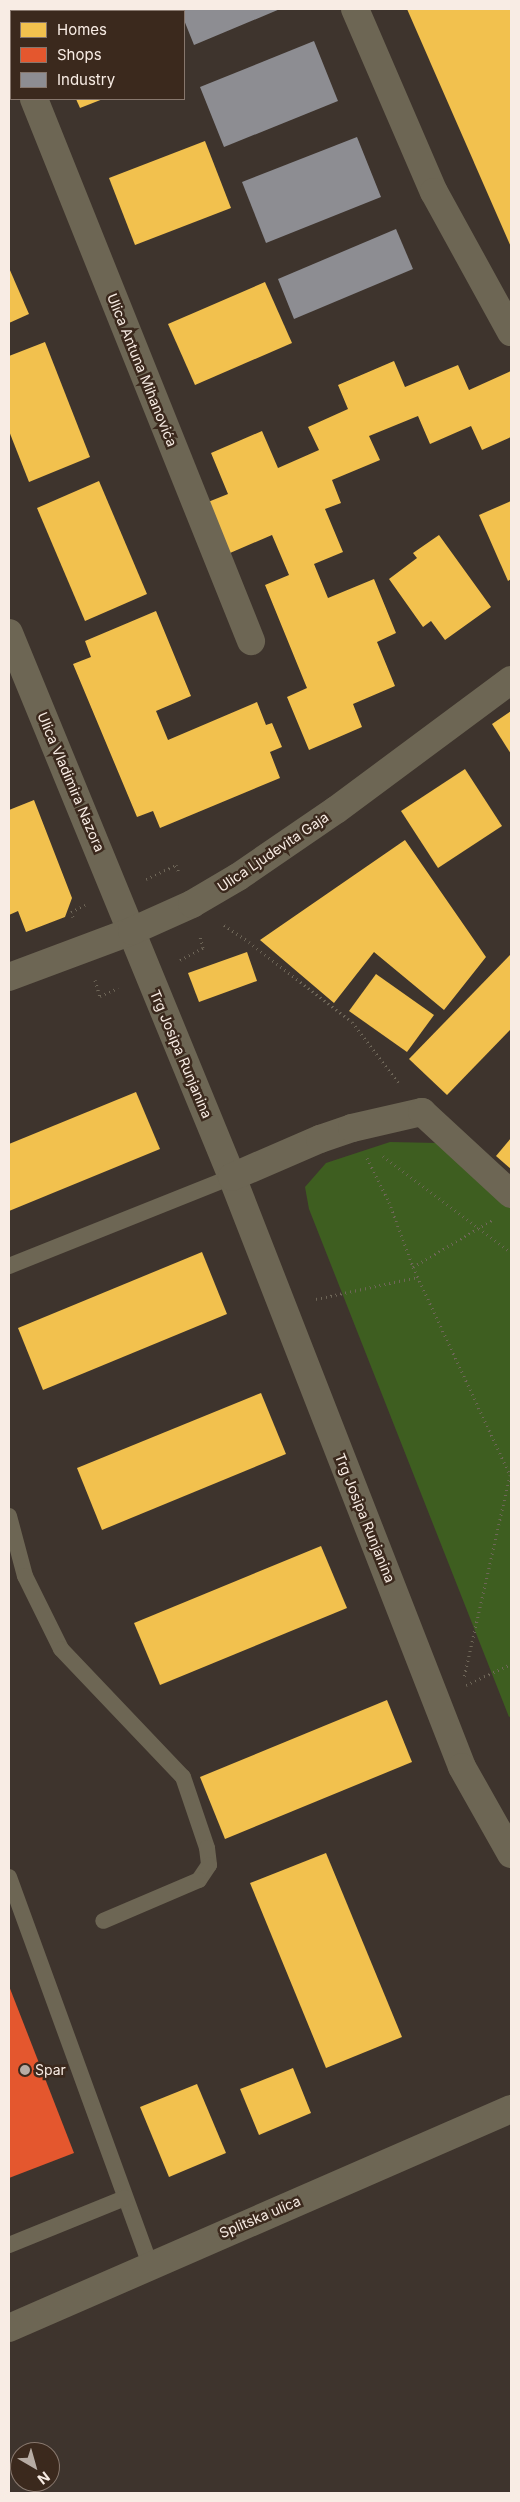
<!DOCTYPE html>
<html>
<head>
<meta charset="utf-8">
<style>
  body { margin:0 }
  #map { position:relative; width:520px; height:2502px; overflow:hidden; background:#3e342d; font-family:Inter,sans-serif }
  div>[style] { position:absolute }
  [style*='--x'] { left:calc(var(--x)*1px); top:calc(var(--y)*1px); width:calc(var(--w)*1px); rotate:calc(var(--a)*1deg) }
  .green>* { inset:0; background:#3e5e20 }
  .homes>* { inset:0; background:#f2c14e }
  .shops>* { inset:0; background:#e4572e }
  .industry>* { inset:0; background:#8d8d92 }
  .path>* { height:3px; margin-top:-1.5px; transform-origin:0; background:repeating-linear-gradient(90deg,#6e6658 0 1px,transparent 0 5px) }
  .service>* { height:16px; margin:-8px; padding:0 8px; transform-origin:8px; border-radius:8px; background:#6d6654 }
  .minor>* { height:28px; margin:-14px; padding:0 14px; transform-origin:14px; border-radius:14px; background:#6d6654 }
  .dots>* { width:14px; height:14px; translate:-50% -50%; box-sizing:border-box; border:2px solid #3b291d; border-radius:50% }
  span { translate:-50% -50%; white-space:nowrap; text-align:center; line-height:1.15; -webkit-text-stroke:5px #3b291d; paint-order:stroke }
  .street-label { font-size:14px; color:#f8ece4 }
  .poi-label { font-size:14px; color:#f8ece4 }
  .left { translate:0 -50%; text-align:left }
  .frame { position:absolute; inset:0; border:10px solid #f8ece4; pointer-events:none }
  .legend { position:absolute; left:10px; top:10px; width:175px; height:90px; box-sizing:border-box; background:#3b291d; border:1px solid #87776d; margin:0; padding:6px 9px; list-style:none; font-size:15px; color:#f8ece4 }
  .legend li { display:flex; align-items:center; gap:10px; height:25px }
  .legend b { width:25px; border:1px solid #87776d }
  .north { position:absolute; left:10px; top:2442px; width:50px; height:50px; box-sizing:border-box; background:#3b291d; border:1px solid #87776d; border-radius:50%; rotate:142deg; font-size:14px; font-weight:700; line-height:20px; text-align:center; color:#f8ece4 }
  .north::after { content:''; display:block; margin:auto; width:18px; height:22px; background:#b7aca4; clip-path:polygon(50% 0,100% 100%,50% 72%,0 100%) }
</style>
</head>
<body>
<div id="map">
  <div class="green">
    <div style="clip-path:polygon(390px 1142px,438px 1143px,511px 1203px,511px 1716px,509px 1717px,309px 1209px,305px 1187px,326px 1163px)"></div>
  </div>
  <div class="homes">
    <div style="clip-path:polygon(125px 9px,155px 9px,156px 11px,119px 11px)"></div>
    <div style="clip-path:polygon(407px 9px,511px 9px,511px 247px)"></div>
    <div style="clip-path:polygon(76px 99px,103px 99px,80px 108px)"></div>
    <div style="clip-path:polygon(205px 141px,231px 208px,135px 245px,109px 178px)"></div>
    <div style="clip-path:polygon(9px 268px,29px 314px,9px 323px)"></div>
    <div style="clip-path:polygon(265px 282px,292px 343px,195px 385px,168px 324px)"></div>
    <div style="clip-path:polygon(45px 342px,90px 457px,29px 482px,9px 431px,9px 356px)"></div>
    <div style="clip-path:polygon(394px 361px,405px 387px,458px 365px,469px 390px,511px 371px,511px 437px,482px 450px,471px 426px,430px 444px,418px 416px,369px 436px,380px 460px,332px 480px,341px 503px,325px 509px,343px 552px,314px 564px,328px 598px,374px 579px,396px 633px,377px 642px,395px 686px,353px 704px,362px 727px,309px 750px,287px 697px,307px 688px,265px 585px,289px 575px,272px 535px,230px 553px,208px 502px,228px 494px,211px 453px,262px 431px,278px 468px,319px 450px,308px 427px,348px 409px,338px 385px)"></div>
    <div style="clip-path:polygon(99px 481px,147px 594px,85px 621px,37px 508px)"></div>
    <div style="clip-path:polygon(511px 501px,511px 579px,508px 581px,479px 515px)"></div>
    <div style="clip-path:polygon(439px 535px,491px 607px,445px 640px,431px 621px,423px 627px,389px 579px,417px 558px,413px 553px)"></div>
    <div style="clip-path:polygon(156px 611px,191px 696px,156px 711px,168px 740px,257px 702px,266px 725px,272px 723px,282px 747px,270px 752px,280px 778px,160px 828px,153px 811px,137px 817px,73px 664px,91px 657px,85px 641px)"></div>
    <div style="clip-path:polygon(511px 711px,511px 754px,492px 724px)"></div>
    <div style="clip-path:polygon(465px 769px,502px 826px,438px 868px,401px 811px)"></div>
    <div style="clip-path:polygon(34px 800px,72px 898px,65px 917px,26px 932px,18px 911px,9px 915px,9px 810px)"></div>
    <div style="clip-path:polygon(405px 840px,486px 957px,444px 1010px,374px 952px,334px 1003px,260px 940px)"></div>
    <div style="clip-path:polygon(247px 952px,257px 981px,199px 1002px,188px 973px)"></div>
    <div style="clip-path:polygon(511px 954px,511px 1029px,447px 1095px,409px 1059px)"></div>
    <div style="clip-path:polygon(376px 974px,434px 1015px,407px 1052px,349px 1011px)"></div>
    <div style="clip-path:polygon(136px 1092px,160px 1149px,9px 1211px,9px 1144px)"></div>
    <div style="clip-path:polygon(511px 1138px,511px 1169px,496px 1156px)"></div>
    <div style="clip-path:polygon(202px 1252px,227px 1314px,43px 1390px,18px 1328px)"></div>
    <div style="clip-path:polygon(261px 1393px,286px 1454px,102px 1530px,77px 1468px)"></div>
    <div style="clip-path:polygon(321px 1546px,347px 1608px,160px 1685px,134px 1623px)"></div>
    <div style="clip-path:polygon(387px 1700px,412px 1762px,225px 1839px,200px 1777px)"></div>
    <div style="clip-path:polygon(326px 1853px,402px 2037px,326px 2068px,250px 1883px)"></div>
    <div style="clip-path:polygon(293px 2068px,311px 2113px,259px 2135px,240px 2089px)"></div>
    <div style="clip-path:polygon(197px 2084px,226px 2153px,169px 2177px,140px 2107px)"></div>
  </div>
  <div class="shops">
    <div style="clip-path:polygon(9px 1986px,74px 2153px,9px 2178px)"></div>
  </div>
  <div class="industry">
    <div style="clip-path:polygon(179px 9px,280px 9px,194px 45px,184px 20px,184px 11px,180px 11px)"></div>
    <div style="clip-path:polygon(314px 41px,338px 101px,224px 147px,200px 87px)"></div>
    <div style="clip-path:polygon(357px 137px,381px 197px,266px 243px,242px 182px)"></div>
    <div style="clip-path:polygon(396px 229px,413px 269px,294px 319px,278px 279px)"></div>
  </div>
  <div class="path">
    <div style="--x:146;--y:879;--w:33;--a:-25"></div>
    <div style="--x:176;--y:865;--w:9;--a:69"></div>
    <div style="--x:73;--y:917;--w:5;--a:-112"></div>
    <div style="--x:71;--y:912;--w:16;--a:-27"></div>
    <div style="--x:224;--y:925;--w:30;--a:34"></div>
    <div style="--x:249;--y:942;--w:130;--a:37.8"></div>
    <div style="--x:352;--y:1022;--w:76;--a:52.5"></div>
    <div style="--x:180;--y:960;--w:26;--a:-28"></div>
    <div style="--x:203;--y:948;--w:12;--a:-104"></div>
    <div style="--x:95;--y:980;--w:17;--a:73"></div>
    <div style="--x:100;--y:996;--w:20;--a:-24"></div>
    <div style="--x:383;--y:1156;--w:160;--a:36.9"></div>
    <div style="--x:367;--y:1158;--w:49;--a:63.4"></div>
    <div style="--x:389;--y:1202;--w:69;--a:69.7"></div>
    <div style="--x:413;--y:1267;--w:230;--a:65"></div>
    <div style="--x:510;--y:1475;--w:208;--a:102.8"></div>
    <div style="--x:413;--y:1267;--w:92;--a:-30.7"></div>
    <div style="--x:316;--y:1299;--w:104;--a:-12.2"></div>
    <div style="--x:466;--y:1685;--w:50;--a:-25"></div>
  </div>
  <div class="service">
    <div style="--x:9;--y:1266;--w:240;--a:-21.8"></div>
    <div style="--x:9;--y:1516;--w:62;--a:75.1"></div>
    <div style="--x:25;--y:1576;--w:81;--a:63.7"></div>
    <div style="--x:61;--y:1649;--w:177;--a:46.4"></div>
    <div style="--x:183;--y:1777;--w:75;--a:71.3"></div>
    <div style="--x:207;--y:1848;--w:17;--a:83"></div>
    <div style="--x:209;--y:1865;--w:18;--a:124"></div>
    <div style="--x:199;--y:1880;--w:104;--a:156.9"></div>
    <div style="--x:9;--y:1877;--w:412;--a:70"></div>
    <div style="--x:9;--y:2245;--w:125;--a:-22.1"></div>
  </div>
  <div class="minor">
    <div style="--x:355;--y:9;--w:199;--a:66.7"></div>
    <div style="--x:434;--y:192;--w:160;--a:61.2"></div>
    <div style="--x:9;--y:37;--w:6;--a:72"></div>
    <div style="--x:34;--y:99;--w:584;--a:68.18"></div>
    <div style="--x:9;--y:633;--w:588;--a:67.71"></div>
    <div style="--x:232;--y:1177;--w:633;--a:68.7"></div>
    <div style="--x:462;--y:1767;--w:100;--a:60.6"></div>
    <div style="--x:9;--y:977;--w:131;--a:-20.5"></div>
    <div style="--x:132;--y:931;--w:66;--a:-24.2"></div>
    <div style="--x:192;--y:904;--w:53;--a:-30.4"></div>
    <div style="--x:238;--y:877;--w:119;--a:-34.4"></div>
    <div style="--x:336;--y:810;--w:218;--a:-36.6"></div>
    <div style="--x:232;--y:1177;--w:96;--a:-23.4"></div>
    <div style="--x:320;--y:1139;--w:34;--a:-19"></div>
    <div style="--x:352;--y:1128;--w:72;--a:-12.9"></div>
    <div style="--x:422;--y:1112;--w:121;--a:42.7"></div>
    <div style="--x:9;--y:2328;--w:548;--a:-23.57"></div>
  </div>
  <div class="dots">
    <div style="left:25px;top:2070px;background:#b7aca4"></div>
  </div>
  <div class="street-label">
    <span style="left:142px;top:370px;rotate:68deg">Ulica Antuna Mihanovića</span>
    <span style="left:71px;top:782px;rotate:67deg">Ulica Vladimira Nazora</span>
    <span style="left:273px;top:852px;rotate:-34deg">Ulica Ljudevita Gaja</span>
    <span style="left:181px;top:1054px;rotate:67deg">Trg Josipa Runjanina</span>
    <span style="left:365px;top:1518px;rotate:68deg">Trg Josipa Runjanina</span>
    <span style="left:260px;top:2217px;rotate:-23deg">Splitska ulica</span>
  </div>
  <div class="poi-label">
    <span class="left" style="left:35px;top:2070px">Spar</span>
  </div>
  <div class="frame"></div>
  <ul class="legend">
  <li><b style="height:14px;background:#f2c14e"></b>Homes</li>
  <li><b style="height:14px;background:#e4572e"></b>Shops</li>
  <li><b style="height:14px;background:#8d8d92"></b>Industry</li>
  </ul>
  <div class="north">N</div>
</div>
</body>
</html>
